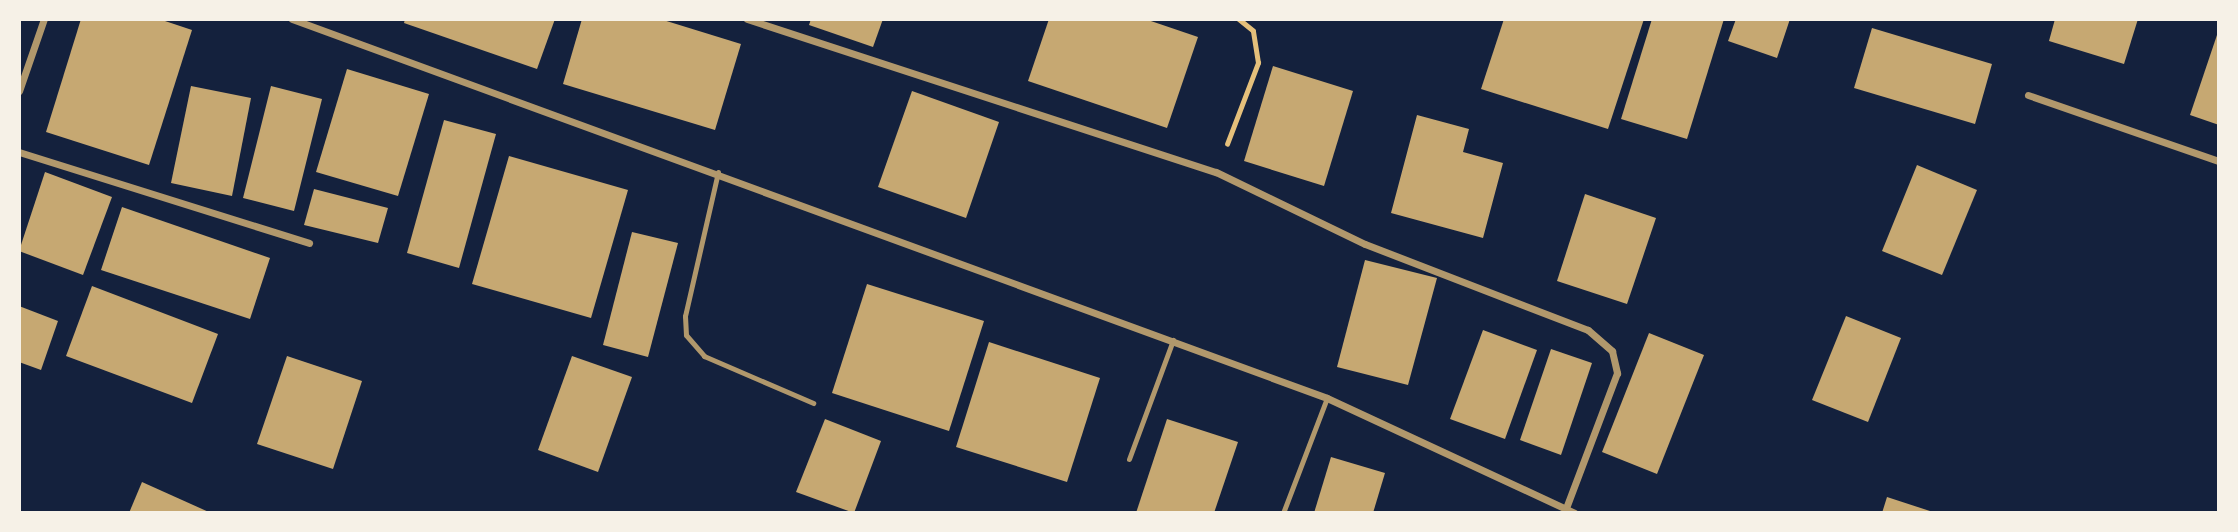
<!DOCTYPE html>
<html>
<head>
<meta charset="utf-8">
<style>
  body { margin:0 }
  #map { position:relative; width:2238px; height:532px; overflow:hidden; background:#14213d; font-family:"Public Sans",sans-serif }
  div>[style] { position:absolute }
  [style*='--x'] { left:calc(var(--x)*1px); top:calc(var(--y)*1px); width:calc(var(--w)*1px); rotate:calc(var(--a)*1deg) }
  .building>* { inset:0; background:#c6a872 }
  .path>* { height:4.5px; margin:-2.25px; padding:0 2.25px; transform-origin:2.25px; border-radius:2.25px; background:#e5c07b }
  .service>* { height:5px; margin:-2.5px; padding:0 2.5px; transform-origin:2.5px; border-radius:2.5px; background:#b1986c }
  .minor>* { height:7px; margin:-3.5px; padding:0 3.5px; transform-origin:3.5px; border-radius:3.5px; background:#b1986c }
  span { translate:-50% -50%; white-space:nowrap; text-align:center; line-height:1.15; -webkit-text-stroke:6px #f6f1e7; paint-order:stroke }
  .frame { position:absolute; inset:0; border:21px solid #f6f1e7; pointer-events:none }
</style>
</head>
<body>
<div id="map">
  <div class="building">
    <div style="clip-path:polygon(81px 19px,159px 19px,192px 30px,149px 165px,46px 132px)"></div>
    <div style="clip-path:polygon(405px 19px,555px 19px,537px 69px,404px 23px)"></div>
    <div style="clip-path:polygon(582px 19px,660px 19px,741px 44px,715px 130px,563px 84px)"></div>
    <div style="clip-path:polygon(811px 19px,883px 19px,873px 47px,809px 25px)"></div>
    <div style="clip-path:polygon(1049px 19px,1145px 19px,1198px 37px,1167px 128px,1028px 81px)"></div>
    <div style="clip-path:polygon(1504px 19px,1644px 19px,1608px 129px,1481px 89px)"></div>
    <div style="clip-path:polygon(1652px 19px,1724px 19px,1687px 139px,1621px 119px)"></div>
    <div style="clip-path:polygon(1736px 19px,1790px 19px,1777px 58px,1728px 41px)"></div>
    <div style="clip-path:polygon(2055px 19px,2138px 19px,2124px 64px,2049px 41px)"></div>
    <div style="clip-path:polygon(1872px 28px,1992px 64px,1975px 124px,1854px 88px)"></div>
    <div style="clip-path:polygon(2218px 32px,2219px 33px,2219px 125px,2190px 115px)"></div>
    <div style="clip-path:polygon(1273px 66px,1353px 91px,1324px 186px,1244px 161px)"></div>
    <div style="clip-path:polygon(347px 69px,429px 94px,398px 196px,316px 172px)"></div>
    <div style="clip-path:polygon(191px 86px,251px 98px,232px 196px,171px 183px)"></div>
    <div style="clip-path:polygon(271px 86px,322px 99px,294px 211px,243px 198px)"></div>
    <div style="clip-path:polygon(912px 91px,999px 122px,966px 218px,878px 187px)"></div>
    <div style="clip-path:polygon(1417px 115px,1469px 129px,1463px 152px,1503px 163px,1483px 238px,1391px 213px)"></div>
    <div style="clip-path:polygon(444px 120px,496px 134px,459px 268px,407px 253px)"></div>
    <div style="clip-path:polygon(509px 156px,628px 190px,591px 318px,472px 284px)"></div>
    <div style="clip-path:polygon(1917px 165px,1977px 190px,1942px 275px,1882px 251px)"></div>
    <div style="clip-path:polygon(45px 172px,112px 197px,83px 275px,19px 251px)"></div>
    <div style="clip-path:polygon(314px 189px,388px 208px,378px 243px,304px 225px)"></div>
    <div style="clip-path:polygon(1585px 194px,1656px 218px,1627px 304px,1557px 281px)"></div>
    <div style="clip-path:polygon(122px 207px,270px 258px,250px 319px,101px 270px)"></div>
    <div style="clip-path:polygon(632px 232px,678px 243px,648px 357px,603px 345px)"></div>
    <div style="clip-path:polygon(1365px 260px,1437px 278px,1408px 385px,1337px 367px)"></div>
    <div style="clip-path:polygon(867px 284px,984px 321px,949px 431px,832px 393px)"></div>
    <div style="clip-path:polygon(92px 286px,218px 334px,192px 403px,66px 356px)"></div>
    <div style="clip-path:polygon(19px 306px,58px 321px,41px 370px,19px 362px)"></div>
    <div style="clip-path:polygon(1846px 316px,1901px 338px,1868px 422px,1812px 400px)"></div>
    <div style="clip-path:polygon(1483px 330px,1537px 350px,1505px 439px,1450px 419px)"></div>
    <div style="clip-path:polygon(1649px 333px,1704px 355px,1657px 474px,1602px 452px)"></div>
    <div style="clip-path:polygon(989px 342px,1100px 378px,1067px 482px,956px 447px)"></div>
    <div style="clip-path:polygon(1551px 349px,1592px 363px,1561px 455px,1520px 440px)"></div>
    <div style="clip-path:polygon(287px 356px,362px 381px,333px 469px,257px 444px)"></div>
    <div style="clip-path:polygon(572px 356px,632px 377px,598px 472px,538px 450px)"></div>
    <div style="clip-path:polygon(825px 419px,881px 441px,854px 513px,796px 492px)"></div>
    <div style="clip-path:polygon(1167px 419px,1238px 442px,1214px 513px,1136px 513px)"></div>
    <div style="clip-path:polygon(1331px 457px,1385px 473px,1373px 513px,1314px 513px)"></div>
    <div style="clip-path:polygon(142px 482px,211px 513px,129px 513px)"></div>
    <div style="clip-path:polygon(1887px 497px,1933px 512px,1933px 513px,1882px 513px)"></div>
  </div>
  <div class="path">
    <div style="--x:1227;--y:144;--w:87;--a:-69.1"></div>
    <div style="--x:1258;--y:63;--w:32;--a:-99"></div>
    <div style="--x:1253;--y:31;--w:19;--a:-141"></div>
  </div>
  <div class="service">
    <div style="--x:718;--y:172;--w:148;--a:102.9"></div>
    <div style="--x:685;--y:316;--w:19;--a:87"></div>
    <div style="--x:686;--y:335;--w:28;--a:49"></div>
    <div style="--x:704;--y:356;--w:119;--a:23.3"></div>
    <div style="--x:1129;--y:459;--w:127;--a:-69.7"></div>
    <div style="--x:1283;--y:513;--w:123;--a:-69.1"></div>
  </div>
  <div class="minor">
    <div style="--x:292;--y:19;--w:1102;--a:20.11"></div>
    <div style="--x:1327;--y:398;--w:273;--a:24.9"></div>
    <div style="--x:747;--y:19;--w:493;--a:18.1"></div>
    <div style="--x:1216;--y:172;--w:165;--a:25.8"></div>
    <div style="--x:1365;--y:244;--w:239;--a:21.1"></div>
    <div style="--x:1588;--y:330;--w:32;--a:41"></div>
    <div style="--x:1612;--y:351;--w:23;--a:77"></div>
    <div style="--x:1617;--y:373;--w:144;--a:110.7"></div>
    <div style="--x:19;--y:91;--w:76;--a:-70.9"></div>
    <div style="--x:2028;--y:95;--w:202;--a:19.1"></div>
    <div style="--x:19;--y:152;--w:304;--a:17.4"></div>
  </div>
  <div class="frame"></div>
</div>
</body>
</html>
